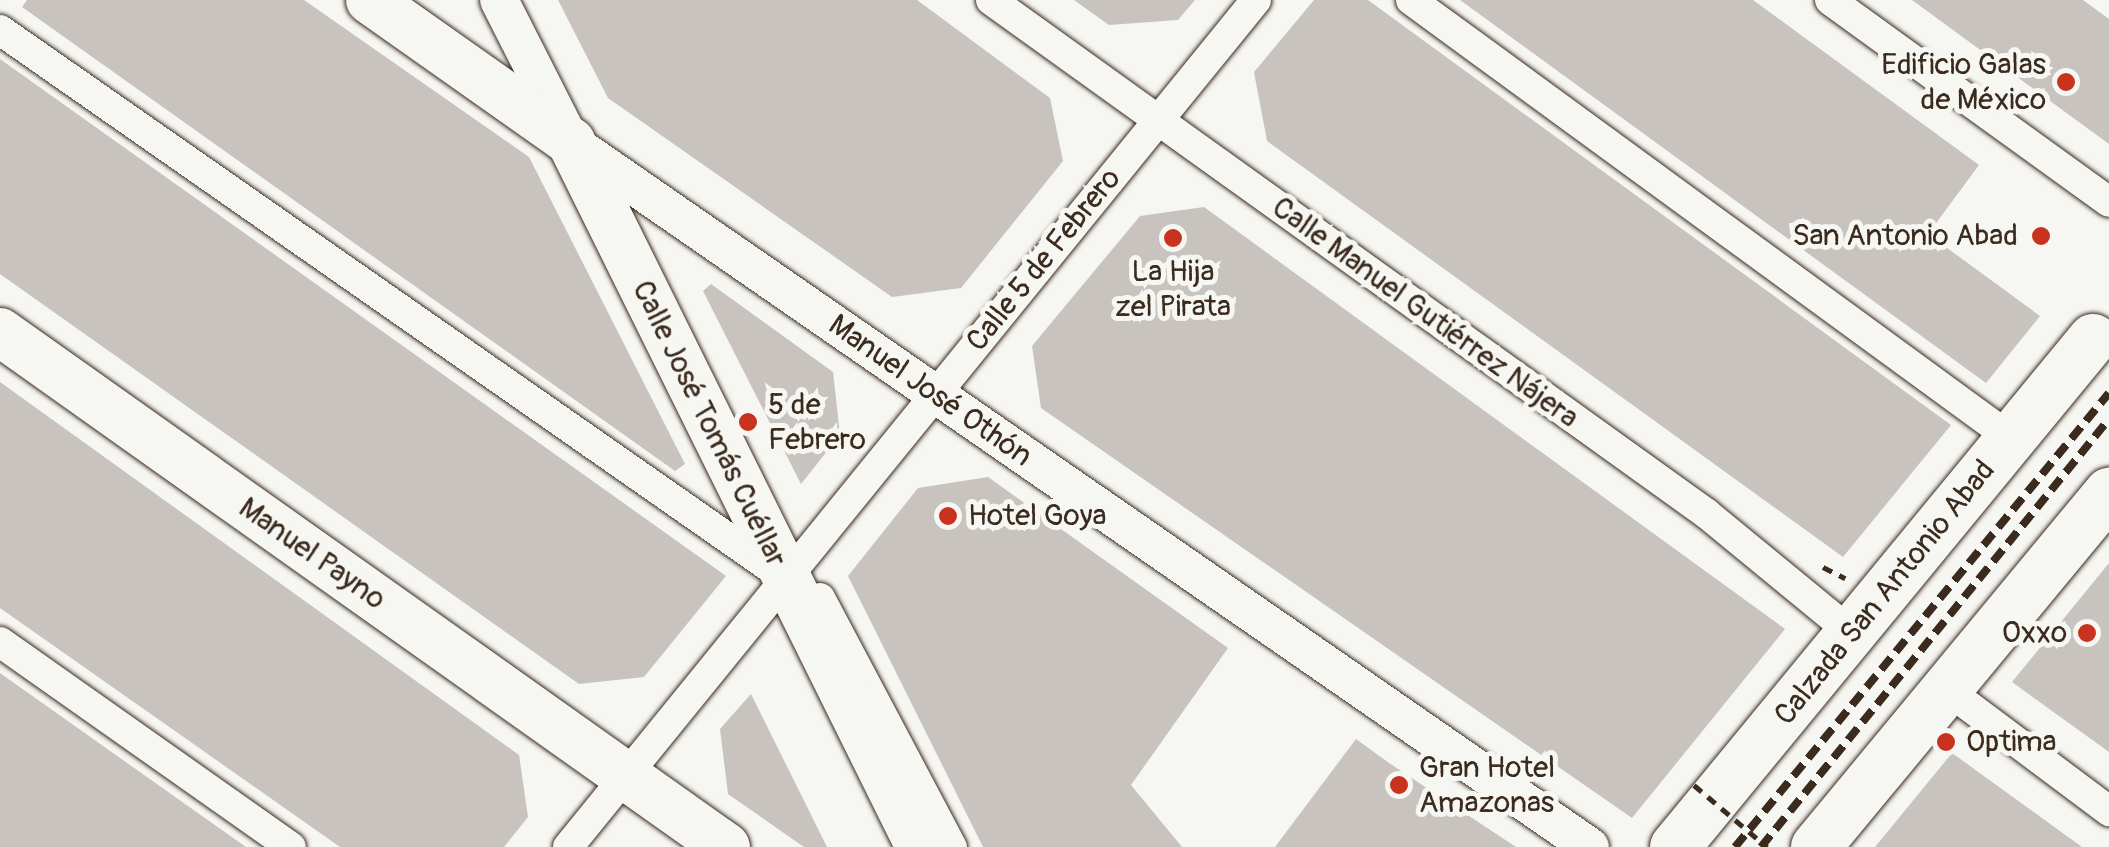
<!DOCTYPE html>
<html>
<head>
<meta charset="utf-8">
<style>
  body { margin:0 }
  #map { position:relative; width:2109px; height:847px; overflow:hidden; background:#f6f6f2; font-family:Pangolin,sans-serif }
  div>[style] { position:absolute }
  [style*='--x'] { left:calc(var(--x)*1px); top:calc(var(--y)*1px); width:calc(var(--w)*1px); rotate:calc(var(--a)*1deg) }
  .building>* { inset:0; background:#c8c3be }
  .path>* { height:5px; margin-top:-2.5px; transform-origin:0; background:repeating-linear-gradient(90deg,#3b2a1e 0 10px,transparent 0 18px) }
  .roads { filter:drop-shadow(0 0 2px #3b2a1e) drop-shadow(0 0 2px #3b2a1e) }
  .minor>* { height:30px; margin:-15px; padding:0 15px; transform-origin:15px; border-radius:15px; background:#f6f6f2 }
  .tertiary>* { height:38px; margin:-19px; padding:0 19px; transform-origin:19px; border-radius:19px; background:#f6f6f2 }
  .primary>* { height:48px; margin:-24px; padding:0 24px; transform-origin:24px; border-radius:24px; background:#f6f6f2 }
  .trunk>* { height:50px; margin:-25px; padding:0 25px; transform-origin:25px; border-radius:25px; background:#f6f6f2 }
  .rail>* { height:8px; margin-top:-4px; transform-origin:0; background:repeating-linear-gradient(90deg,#3b2a1e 0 15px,transparent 0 23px) }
  .path-bridge>* { height:5px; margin-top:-2.5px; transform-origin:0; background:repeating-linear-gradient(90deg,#3b2a1e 0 10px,transparent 0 18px) }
  .dots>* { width:28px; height:28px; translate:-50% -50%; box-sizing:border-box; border:5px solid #f6f6f2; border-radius:50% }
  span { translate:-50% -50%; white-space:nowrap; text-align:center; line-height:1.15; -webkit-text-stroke:10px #f6f6f2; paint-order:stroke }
  .poi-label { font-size:30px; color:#3b2a1e }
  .right { translate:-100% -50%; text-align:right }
  .left { translate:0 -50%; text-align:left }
  .street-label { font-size:30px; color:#3b2a1e }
</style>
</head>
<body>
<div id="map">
  <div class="building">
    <div style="clip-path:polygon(27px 0,304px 0,529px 157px,685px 464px,675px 471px,22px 7px)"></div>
    <div style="clip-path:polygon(558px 0,917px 0,1050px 98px,1063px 161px,961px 288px,892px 297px,608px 98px)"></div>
    <div style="clip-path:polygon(1074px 0,1195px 0,1178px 20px,1109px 25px)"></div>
    <div style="clip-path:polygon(1314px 0,1368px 0,1951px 425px,1843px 557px,1267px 141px,1254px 72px)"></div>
    <div style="clip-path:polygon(1460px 0,1753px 0,1979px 165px,1928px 234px,2040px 316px,1986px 383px)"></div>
    <div style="clip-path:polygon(1912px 0,2083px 0,2109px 19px,2109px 144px)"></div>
    <div style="clip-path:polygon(0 59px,726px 576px,644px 677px,579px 684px,0 274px)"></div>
    <div style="clip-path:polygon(1204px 207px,1785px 629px,1632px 818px,1041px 408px,1032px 346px,1140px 216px)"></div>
    <div style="clip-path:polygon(711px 284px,833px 372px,840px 435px,801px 484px,703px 291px)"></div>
    <div style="clip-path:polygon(0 382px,519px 755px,528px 817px,504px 847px,340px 847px,0 608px)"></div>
    <div style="clip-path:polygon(988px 477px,1228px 648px,1131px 785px,1182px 847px,983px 847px,848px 576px,918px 488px)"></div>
    <div style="clip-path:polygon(2109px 563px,2109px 752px,2012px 682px)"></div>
    <div style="clip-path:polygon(0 673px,195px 811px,246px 847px,0 847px)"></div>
    <div style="clip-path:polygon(751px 694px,827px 847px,804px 847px,728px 794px,720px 729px)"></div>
    <div style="clip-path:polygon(1356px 739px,1389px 763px,1516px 847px,1275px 847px)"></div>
    <div style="clip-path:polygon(1952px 753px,2082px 847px,1875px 847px)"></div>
  </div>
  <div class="path">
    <div style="--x:1823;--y:567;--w:25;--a:27"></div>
  </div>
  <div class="roads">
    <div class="minor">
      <div style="--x:991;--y:0;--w:881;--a:35.67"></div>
      <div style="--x:1707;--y:514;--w:189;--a:39.4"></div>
      <div style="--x:1411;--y:0;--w:744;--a:36.15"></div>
      <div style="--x:1830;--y:0;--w:344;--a:35.9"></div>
      <div style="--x:0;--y:30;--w:952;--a:34.91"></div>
      <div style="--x:820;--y:598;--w:282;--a:62.1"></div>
      <div style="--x:0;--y:642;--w:356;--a:35.2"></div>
      <div style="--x:1946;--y:689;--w:204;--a:36.8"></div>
      <div style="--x:568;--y:847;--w:1091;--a:-50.91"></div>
    </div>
    <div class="tertiary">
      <div style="--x:499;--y:0;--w:159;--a:63.1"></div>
      <div style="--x:571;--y:142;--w:1239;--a:34.68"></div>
    </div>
    <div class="primary">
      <div style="--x:370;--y:0;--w:246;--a:35.2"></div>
      <div style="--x:571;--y:142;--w:787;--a:63.66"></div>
      <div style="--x:0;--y:332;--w:890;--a:35.35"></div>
    </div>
    <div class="trunk">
      <div style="--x:1675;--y:847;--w:658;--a:-50.55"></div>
      <div style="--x:1816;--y:847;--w:460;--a:-50.4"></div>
    </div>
  </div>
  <div class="rail">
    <div style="--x:1735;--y:847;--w:588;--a:-50.52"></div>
    <div style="--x:1761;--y:847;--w:552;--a:-50.89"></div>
  </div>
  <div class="path-bridge">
    <div style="--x:1694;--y:785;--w:96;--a:40.3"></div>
  </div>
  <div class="dots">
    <div style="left:2066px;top:82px;background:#c8321e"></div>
    <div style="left:2041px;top:236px;background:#c8321e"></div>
    <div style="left:1173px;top:238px;background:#c8321e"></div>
    <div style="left:748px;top:422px;background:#c8321e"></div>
    <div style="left:948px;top:516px;background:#c8321e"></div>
    <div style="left:2087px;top:633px;background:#c8321e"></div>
    <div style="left:1946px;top:742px;background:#c8321e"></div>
    <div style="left:1399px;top:785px;background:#c8321e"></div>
  </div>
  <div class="poi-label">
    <span class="right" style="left:2046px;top:82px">Edificio Galas<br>de México</span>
    <span class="right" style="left:2018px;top:236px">San Antonio Abad</span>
    <span style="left:1173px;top:289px">La Hija<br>zel Pirata</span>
    <span class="left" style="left:768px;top:422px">5 de<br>Febrero</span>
    <span class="left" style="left:968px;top:516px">Hotel Goya</span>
    <span class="right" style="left:2067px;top:633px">Oxxo</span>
    <span class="left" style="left:1966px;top:742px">Optima</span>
    <span class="left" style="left:1419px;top:785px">Gran Hotel<br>Amazonas</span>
  </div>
  <div class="street-label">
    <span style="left:1044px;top:260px;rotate:-51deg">Calle 5 de Febrero</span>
    <span style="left:1425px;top:313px;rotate:36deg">Calle Manuel Gutiérrez Nájera</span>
    <span style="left:930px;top:391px;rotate:35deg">Manuel José Othón</span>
    <span style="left:709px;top:424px;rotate:64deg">Calle José Tomás Cuéllar</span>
    <span style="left:312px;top:554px;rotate:35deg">Manuel Payno</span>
    <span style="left:1885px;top:593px;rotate:-51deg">Calzada San Antonio Abad</span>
  </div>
</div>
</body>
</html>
